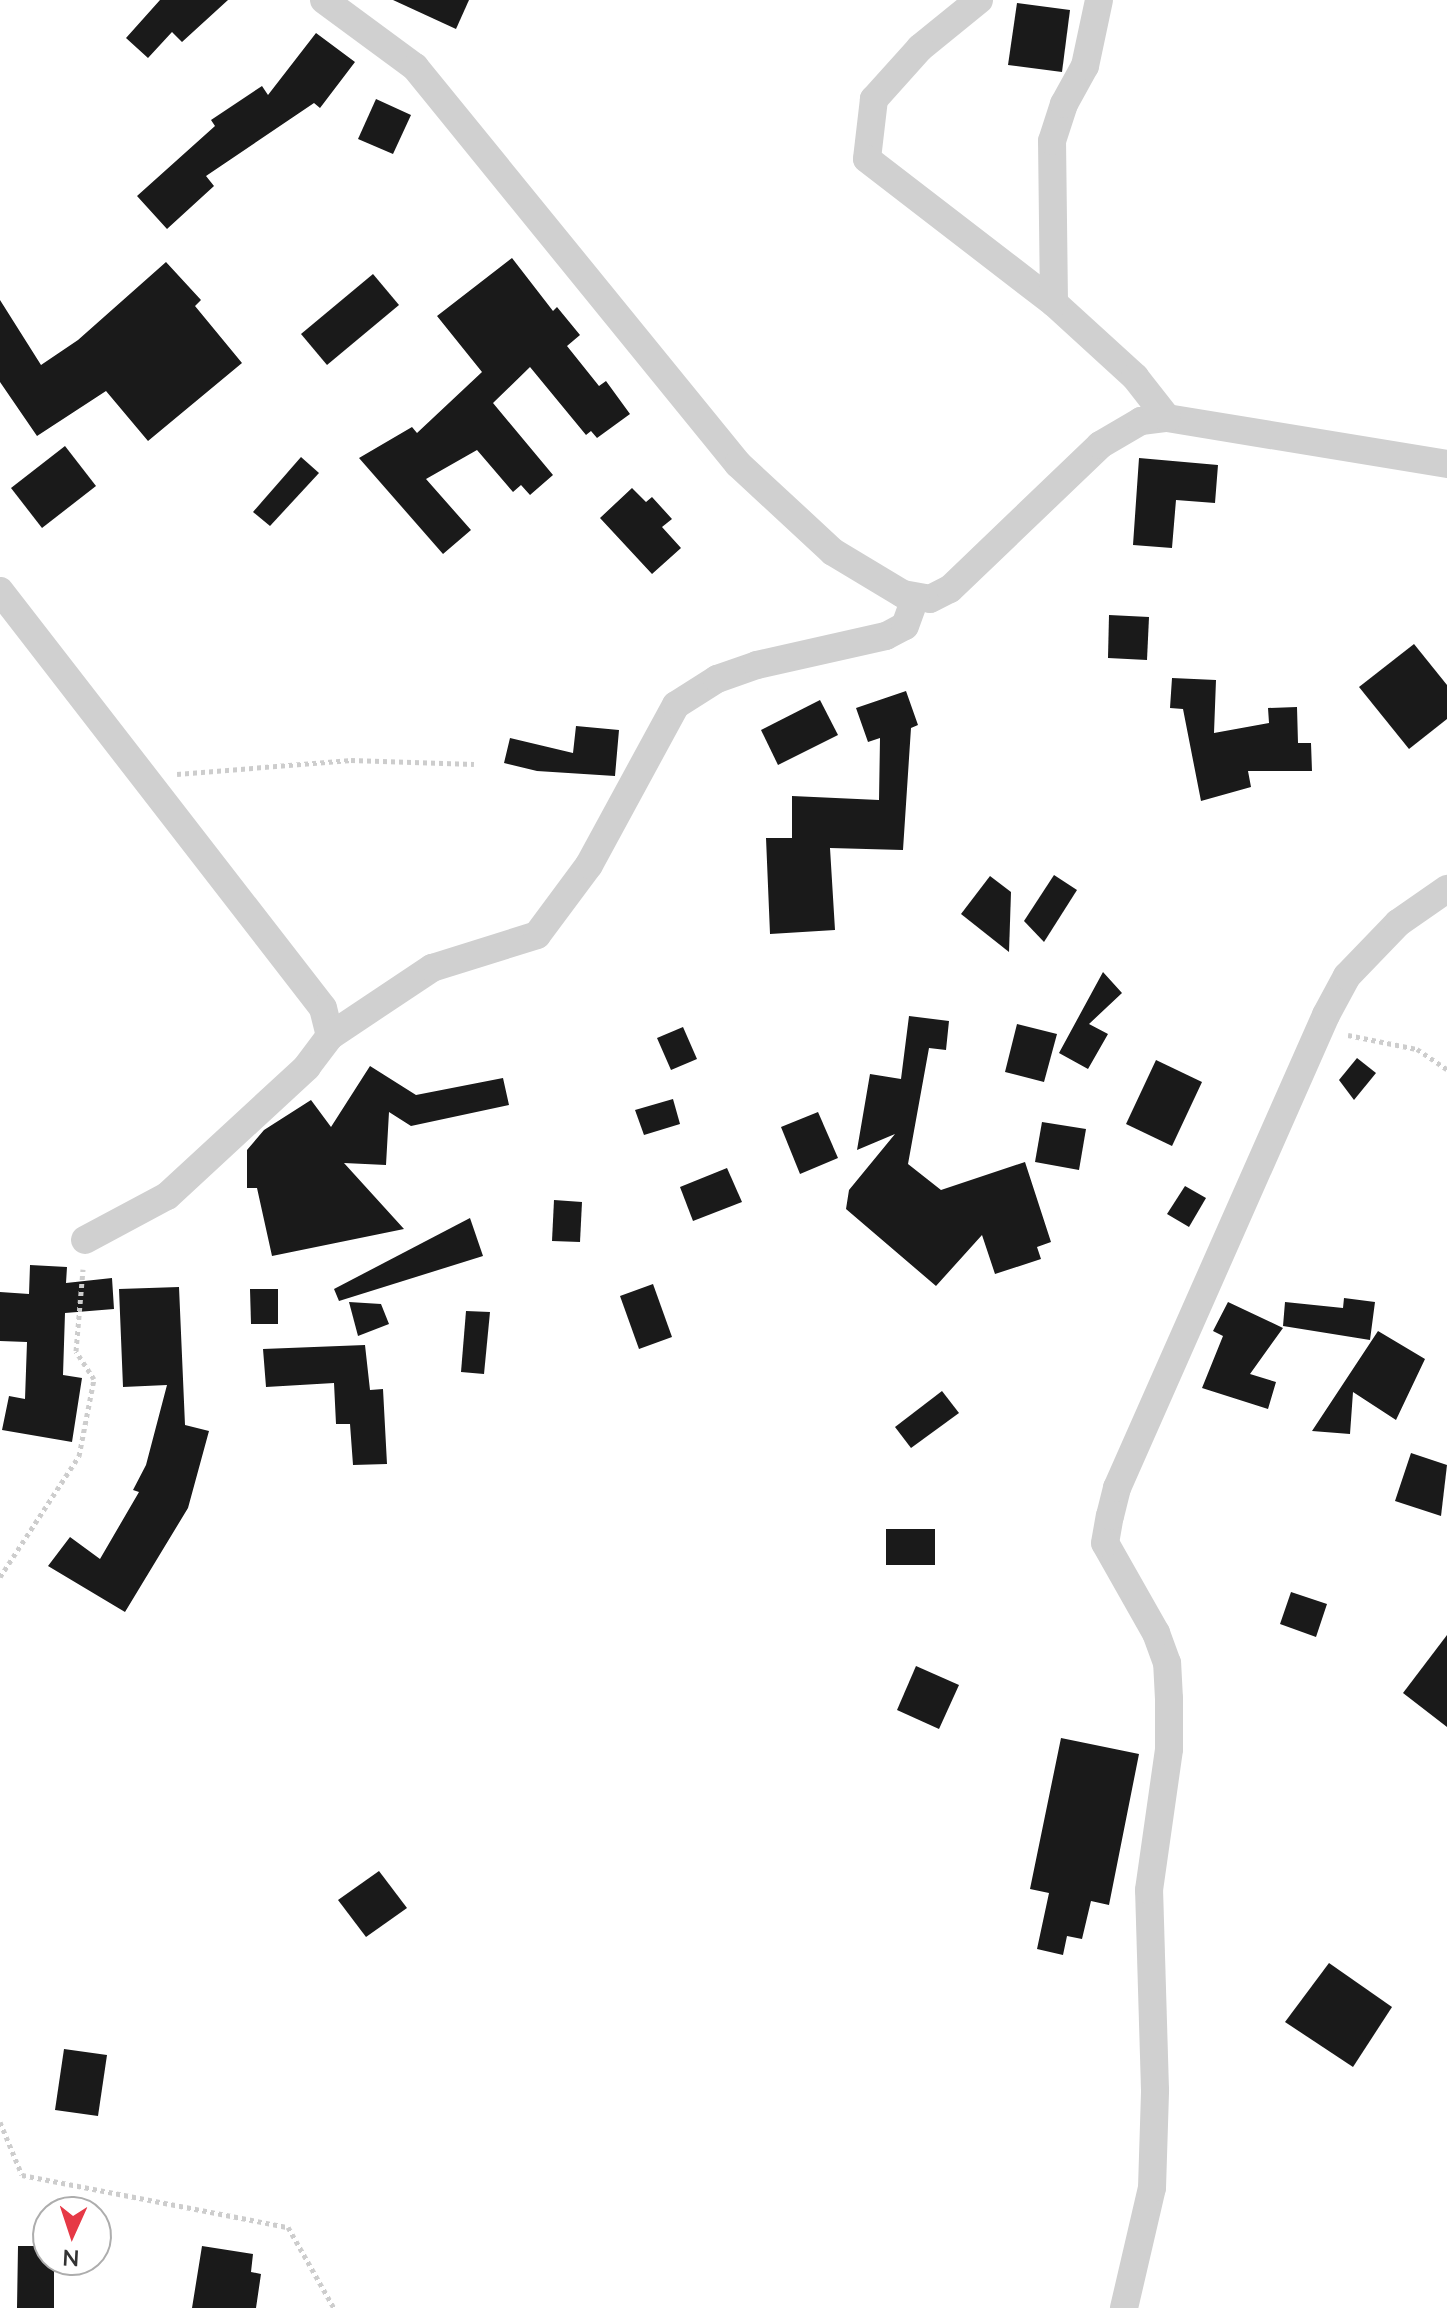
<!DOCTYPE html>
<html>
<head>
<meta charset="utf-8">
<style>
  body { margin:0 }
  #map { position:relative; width:1447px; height:2308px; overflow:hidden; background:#fff; font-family:Lato,sans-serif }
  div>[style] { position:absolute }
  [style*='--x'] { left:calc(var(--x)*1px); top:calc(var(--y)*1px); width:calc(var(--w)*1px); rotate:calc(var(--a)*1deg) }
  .building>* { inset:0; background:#1a1a1a }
  .path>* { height:5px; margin-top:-2.5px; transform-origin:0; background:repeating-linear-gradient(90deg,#cdcdcd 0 4px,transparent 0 8px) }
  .street>* { height:28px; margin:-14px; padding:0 14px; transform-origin:14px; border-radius:14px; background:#d0d0d0 }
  span { translate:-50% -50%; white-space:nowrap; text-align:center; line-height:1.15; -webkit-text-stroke:8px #fff; paint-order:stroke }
  .north { position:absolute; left:32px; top:2196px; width:80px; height:80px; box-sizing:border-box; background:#fff; border:2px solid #adadad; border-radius:50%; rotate:183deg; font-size:22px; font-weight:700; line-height:32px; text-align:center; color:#333 }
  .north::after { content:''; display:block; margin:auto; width:28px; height:36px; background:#e63946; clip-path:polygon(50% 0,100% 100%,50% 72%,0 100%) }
</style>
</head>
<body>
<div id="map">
  <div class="building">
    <div style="clip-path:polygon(160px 0,228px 0,182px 42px,172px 32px,148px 58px,126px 38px)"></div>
    <div style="clip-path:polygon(393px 0,469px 0,456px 29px)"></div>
    <div style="clip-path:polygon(1017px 3px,1070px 10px,1062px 72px,1008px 65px)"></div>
    <div style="clip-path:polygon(316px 33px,355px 62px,320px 108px,314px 103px,206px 176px,214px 186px,167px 229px,137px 196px,215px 126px,211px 120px,262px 86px,268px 95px)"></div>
    <div style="clip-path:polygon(376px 99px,411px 115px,393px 154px,358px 139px)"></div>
    <div style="clip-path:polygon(512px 258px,553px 311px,557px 307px,580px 335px,567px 346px,599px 386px,606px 381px,630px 414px,597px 438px,591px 431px,586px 435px,530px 367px,493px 403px,553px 475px,530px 495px,521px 485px,513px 492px,477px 450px,426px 479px,471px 530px,443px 554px,359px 458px,412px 427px,417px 433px,482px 372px,437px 316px)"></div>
    <div style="clip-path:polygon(166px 262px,201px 300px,195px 306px,242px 363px,148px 441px,106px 391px,37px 436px,0 382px,0 300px,41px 365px,78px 340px)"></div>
    <div style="clip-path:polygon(373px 274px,399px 305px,327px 365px,301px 334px)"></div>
    <div style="clip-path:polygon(65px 446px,96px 486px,42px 528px,11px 488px)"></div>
    <div style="clip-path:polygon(301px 457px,319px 473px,270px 526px,253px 512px)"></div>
    <div style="clip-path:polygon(1139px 458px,1218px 465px,1215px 503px,1176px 500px,1172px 548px,1133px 545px)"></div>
    <div style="clip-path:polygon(632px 488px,646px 502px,652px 497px,672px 519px,662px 527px,681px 548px,652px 574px,600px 518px)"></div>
    <div style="clip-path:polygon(1109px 615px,1149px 617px,1147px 660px,1108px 658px)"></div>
    <div style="clip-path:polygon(1414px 644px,1447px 685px,1447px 719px,1409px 749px,1359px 687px)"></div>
    <div style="clip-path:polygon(1172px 678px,1216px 680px,1214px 733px,1269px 723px,1268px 708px,1297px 707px,1298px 743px,1311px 743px,1312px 771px,1248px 771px,1251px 787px,1201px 801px,1183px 709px,1170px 708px)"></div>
    <div style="clip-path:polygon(906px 691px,918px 725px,911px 728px,903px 850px,830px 848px,835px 930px,770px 934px,766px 838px,792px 838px,792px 796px,879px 800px,880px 738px,868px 742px,856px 708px)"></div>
    <div style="clip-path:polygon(820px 700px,838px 735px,778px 765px,761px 730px)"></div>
    <div style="clip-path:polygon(576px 726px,619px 730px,615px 776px,537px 771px,504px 763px,510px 738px,573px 753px)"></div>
    <div style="clip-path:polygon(1054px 875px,1077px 890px,1044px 942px,1024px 921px)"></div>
    <div style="clip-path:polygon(990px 876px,1011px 892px,1009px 952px,961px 914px)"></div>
    <div style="clip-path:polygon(1103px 972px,1122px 993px,1089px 1024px,1108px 1034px,1088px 1069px,1059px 1053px)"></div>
    <div style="clip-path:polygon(909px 1016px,949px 1021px,946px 1050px,929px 1048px,908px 1164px,941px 1190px,1025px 1162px,1051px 1242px,1037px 1247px,1041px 1259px,995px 1274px,982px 1235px,936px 1286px,846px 1209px,849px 1190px,895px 1134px,857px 1150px,870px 1074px,901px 1079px)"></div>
    <div style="clip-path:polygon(1017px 1024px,1057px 1034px,1044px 1082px,1005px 1072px)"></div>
    <div style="clip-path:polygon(683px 1027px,697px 1059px,671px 1070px,657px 1038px)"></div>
    <div style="clip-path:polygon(1357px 1058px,1376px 1073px,1354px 1100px,1339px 1080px)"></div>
    <div style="clip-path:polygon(1156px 1060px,1202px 1082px,1172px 1146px,1126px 1124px)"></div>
    <div style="clip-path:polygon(370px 1066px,416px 1095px,503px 1078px,509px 1105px,411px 1126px,389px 1112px,386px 1165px,344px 1163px,404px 1229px,272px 1256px,257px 1188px,247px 1188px,247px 1150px,264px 1130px,311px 1100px,331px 1127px)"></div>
    <div style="clip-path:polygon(673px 1099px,680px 1124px,644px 1135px,635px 1110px)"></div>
    <div style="clip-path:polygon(818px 1112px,838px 1158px,800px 1174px,781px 1127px)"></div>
    <div style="clip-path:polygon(1042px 1122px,1086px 1129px,1079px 1170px,1035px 1162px)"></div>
    <div style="clip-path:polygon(727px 1168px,742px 1202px,693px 1221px,680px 1187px)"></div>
    <div style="clip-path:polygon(1185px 1186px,1206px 1198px,1189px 1227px,1167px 1214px)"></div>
    <div style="clip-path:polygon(554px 1200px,582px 1202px,580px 1242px,552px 1241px)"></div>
    <div style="clip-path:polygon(470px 1218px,483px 1256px,339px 1301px,334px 1289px)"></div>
    <div style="clip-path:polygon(30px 1265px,67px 1267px,66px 1283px,112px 1278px,114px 1309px,65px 1313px,63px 1375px,82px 1378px,72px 1442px,2px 1430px,9px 1396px,25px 1399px,27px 1342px,0 1341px,0 1292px,29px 1294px)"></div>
    <div style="clip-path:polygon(653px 1284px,672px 1337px,639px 1349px,620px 1296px)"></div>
    <div style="clip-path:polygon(179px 1287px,185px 1425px,209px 1431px,188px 1508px,125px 1612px,48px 1566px,70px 1537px,100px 1559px,139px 1492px,133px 1490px,146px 1465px,167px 1385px,123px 1387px,119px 1289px)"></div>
    <div style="clip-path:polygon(250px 1289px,278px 1289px,278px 1324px,251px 1324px)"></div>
    <div style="clip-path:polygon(1344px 1298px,1375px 1302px,1370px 1340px,1283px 1326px,1285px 1302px,1343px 1308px)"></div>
    <div style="clip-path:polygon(349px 1302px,381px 1304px,389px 1324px,358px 1336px)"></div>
    <div style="clip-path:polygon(1228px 1302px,1283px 1328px,1250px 1374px,1276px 1382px,1268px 1409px,1202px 1388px,1223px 1336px,1213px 1331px)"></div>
    <div style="clip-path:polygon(466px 1311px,490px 1312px,484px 1374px,461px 1372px)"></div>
    <div style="clip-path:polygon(1378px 1331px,1425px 1359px,1396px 1420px,1353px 1392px,1350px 1434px,1312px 1431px)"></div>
    <div style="clip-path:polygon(365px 1345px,370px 1390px,383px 1389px,387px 1464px,353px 1465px,350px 1424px,336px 1424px,334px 1383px,266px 1387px,263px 1349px)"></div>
    <div style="clip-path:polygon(942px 1391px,959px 1413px,911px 1448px,895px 1427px)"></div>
    <div style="clip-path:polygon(1411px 1453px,1447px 1465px,1441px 1516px,1395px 1501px)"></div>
    <div style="clip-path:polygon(886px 1529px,935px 1529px,935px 1565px,886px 1565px)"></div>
    <div style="clip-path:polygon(1291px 1592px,1327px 1604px,1316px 1637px,1280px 1624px)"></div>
    <div style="clip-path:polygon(1447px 1635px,1447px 1727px,1403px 1693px)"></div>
    <div style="clip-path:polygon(916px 1666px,959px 1685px,939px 1729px,897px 1710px)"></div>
    <div style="clip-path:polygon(1061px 1738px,1139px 1754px,1109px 1905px,1091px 1901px,1082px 1939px,1067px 1936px,1063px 1955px,1037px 1949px,1049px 1893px,1030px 1889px)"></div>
    <div style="clip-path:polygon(379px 1871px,407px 1908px,366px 1937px,338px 1900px)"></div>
    <div style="clip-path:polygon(1329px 1963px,1392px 2007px,1353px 2067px,1285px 2022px)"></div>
    <div style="clip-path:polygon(64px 2049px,107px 2055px,98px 2116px,55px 2110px)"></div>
    <div style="clip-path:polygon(18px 2246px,48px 2246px,48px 2260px,54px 2260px,54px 2308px,17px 2308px)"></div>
    <div style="clip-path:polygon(202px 2246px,253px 2254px,251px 2272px,261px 2274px,256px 2308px,192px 2308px)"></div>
  </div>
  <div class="path">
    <div style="--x:177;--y:774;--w:175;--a:-4.6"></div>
    <div style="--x:351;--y:760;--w:123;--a:1.9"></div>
    <div style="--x:1348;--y:1035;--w:70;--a:11.5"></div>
    <div style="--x:1417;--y:1049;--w:36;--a:34"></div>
    <div style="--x:0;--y:1577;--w:145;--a:-56.9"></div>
    <div style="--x:79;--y:1456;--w:78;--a:-79"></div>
    <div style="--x:94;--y:1379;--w:33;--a:-123"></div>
    <div style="--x:76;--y:1351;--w:82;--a:-85.1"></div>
    <div style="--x:0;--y:2122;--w:57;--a:67.5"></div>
    <div style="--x:22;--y:2175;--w:271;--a:11.1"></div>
    <div style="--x:288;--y:2227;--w:93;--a:60.4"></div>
  </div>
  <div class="street">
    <div style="--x:324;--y:0;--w:113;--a:36.4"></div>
    <div style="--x:415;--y:67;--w:512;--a:50.87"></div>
    <div style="--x:738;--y:464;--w:129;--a:42.8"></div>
    <div style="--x:833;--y:552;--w:82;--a:31"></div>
    <div style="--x:903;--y:594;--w:27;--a:10"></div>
    <div style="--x:930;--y:599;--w:22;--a:-27"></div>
    <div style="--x:950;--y:589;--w:208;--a:-43.8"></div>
    <div style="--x:1100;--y:445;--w:48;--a:-30.3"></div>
    <div style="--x:1141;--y:421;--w:26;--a:-7"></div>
    <div style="--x:1167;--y:418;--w:284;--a:9.3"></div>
    <div style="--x:979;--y:0;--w:76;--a:140.9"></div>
    <div style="--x:920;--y:48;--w:69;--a:132"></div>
    <div style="--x:874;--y:99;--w:60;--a:96.7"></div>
    <div style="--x:867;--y:159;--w:236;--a:37.6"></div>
    <div style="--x:1054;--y:303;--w:110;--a:42.4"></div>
    <div style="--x:1135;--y:377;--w:52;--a:52"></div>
    <div style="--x:1054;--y:303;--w:162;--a:-90.7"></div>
    <div style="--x:1052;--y:141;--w:39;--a:-72"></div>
    <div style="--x:1064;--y:104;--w:43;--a:-61.1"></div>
    <div style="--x:1085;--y:66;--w:67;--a:-78"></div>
    <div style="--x:0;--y:591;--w:527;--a:52.24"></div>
    <div style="--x:323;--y:1008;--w:29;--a:76"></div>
    <div style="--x:330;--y:1036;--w:39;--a:127"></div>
    <div style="--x:307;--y:1067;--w:190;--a:137.3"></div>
    <div style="--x:167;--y:1196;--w:93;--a:151.8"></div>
    <div style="--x:330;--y:1036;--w:123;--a:-33.7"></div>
    <div style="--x:432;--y:968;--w:110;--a:-17.4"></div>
    <div style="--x:537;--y:935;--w:87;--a:-53.4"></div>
    <div style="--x:589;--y:865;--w:182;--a:-61.5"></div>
    <div style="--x:676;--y:705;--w:49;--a:-32.4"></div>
    <div style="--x:717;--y:679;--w:42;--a:-19.3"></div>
    <div style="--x:757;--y:665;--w:132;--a:-12.7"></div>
    <div style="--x:886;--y:636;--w:21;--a:-28"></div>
    <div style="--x:905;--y:626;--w:30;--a:-70"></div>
    <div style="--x:1124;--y:2308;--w:123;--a:-76.9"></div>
    <div style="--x:1152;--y:2188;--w:98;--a:-88.2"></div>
    <div style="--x:1155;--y:2090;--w:200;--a:-91.7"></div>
    <div style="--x:1149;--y:1890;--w:142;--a:-81.9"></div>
    <div style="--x:1169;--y:1749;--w:50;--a:-90"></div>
    <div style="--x:1169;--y:1699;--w:36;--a:-93"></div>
    <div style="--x:1167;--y:1663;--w:32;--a:-110"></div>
    <div style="--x:1156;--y:1633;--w:103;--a:-119.5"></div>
    <div style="--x:1105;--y:1543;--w:27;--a:-80"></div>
    <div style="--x:1110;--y:1516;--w:29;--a:-76"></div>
    <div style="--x:1117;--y:1488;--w:517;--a:-66.16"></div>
    <div style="--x:1326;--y:1015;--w:44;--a:-61.7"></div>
    <div style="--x:1347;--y:976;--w:74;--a:-46.1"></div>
    <div style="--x:1398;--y:923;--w:60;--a:-34.8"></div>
  </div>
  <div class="north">N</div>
</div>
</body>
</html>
